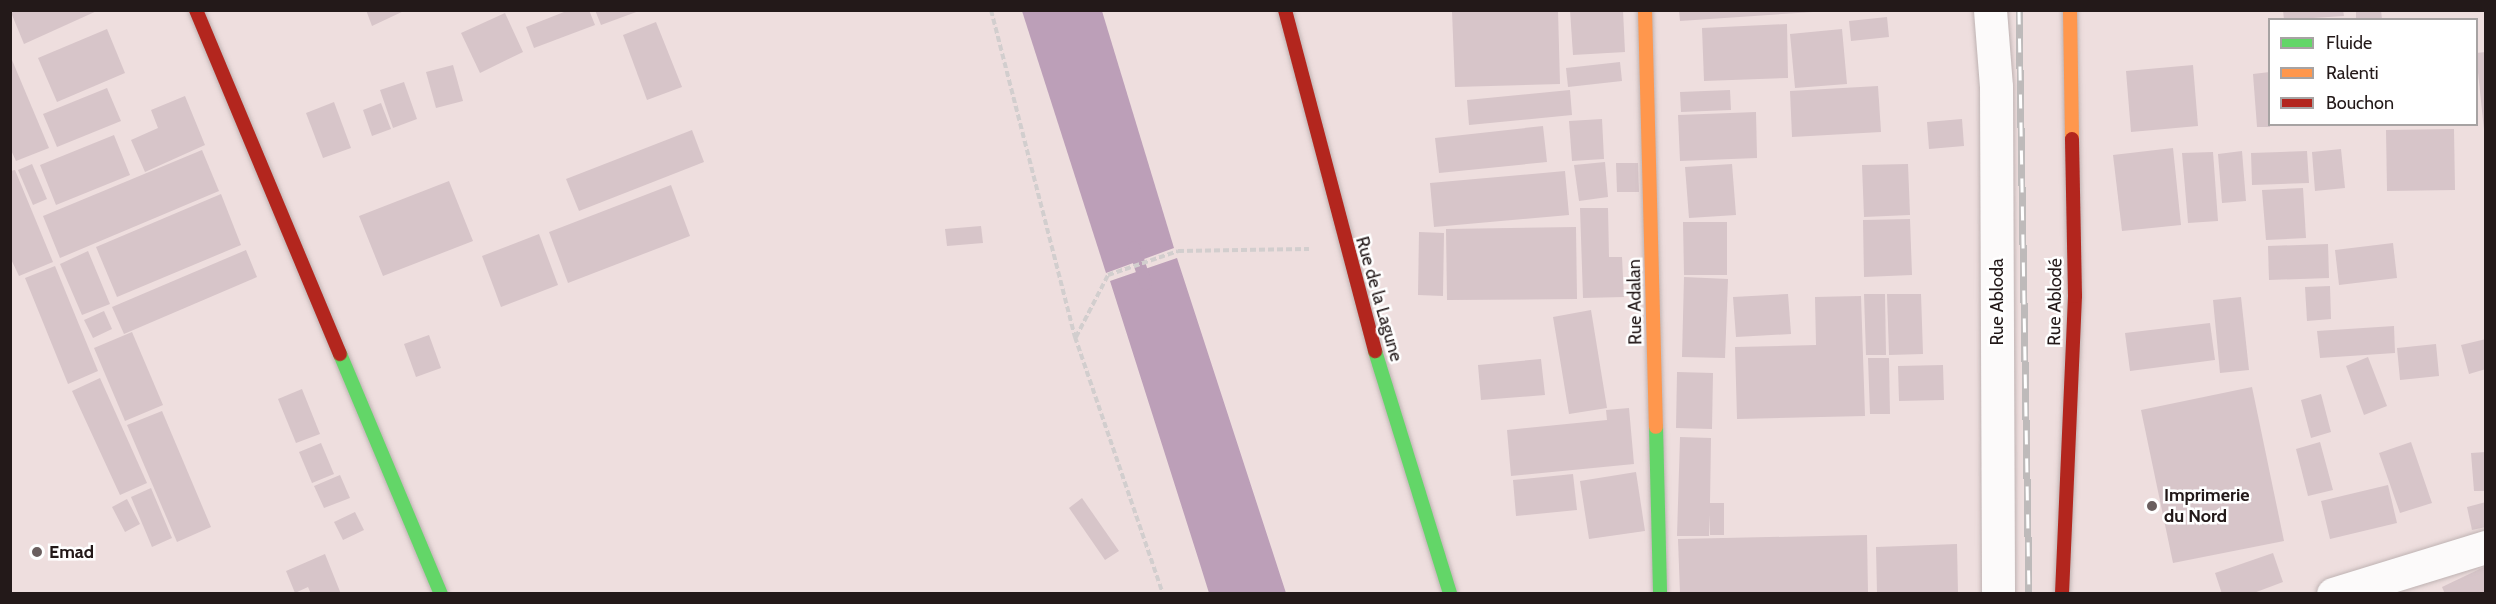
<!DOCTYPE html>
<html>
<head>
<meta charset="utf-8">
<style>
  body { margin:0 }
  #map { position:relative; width:2496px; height:604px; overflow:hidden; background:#eedede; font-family:Cabin,sans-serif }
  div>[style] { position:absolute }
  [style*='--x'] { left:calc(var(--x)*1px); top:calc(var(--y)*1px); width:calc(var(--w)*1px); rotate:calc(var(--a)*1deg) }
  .water>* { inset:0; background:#bc9fb8 }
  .stream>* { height:12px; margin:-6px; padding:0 6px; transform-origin:6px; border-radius:6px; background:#bc9fb8 }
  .building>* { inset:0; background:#d7c5c9 }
  .path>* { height:4px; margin-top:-2px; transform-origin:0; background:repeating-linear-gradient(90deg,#d2cece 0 6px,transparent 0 9px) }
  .roads { filter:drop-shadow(0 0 2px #beb2b2) drop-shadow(0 0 2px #beb2b2) }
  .street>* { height:33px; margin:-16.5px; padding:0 16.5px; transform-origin:16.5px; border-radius:16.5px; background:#fcfafa }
  .fast>* { height:14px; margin:-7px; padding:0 7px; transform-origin:7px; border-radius:7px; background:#63d668 }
  .slow>* { height:14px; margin:-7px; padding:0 7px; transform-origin:7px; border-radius:7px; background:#ff974d }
  .jam>* { height:14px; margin:-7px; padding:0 7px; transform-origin:7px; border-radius:7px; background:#b3261e }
  .rail>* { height:7px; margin-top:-3.5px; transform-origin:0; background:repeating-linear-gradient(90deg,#fff 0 14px,#bebaba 0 28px); box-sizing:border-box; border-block:2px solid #bebaba }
  .dots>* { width:16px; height:16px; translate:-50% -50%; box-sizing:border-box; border:3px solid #fff; border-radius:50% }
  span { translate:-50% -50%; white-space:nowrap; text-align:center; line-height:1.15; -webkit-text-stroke:5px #fff; paint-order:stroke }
  .street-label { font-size:18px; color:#231919 }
  .poi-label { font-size:18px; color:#231919; font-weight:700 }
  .left { translate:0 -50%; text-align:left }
  .frame { position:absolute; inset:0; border:12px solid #231919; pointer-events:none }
  .legend { position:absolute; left:2268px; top:18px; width:210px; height:108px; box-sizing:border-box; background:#fff; border:2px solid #a7a3a3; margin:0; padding:8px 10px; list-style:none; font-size:18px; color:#231919 }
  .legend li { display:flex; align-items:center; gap:12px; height:30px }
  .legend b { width:30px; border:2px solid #a7a3a3 }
</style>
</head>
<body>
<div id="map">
  <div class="water">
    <div style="clip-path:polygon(1022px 11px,1102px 11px,1174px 248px,1106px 273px)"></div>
    <div style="clip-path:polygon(1177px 258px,1286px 593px,1209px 593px,1199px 561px,1110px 281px)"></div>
  </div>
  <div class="stream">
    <div style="--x:1134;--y:247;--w:39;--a:72"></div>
  </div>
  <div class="building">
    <div style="clip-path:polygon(10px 10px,99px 10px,24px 44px)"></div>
    <div style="clip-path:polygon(366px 10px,406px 10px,372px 26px)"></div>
    <div style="clip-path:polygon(569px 10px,589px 10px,595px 25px,534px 48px,526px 27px)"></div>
    <div style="clip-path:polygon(595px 10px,639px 10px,639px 11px,601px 25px)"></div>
    <div style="clip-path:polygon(1558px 10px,1560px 84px,1455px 87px,1452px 11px)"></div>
    <div style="clip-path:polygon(1570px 10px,1623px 10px,1625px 52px,1573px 55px)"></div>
    <div style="clip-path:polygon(1679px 10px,1813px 10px,1813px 12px,1680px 21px)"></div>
    <div style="clip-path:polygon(2283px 10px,2343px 10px,2344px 16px,2284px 20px)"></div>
    <div style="clip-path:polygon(2373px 10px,2381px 10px,2382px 20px,2356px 20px,2356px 12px)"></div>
    <div style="clip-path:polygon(505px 13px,523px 52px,480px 73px,461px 33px)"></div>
    <div style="clip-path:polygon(1887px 17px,1889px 37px,1851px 41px,1849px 21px)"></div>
    <div style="clip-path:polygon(656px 22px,682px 87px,647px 100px,623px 35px)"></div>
    <div style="clip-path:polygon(1787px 24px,1788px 78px,1704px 81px,1702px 28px)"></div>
    <div style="clip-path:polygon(107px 29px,125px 73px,57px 102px,38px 58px)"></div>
    <div style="clip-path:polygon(1842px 29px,1847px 84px,1795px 88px,1790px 34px)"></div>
    <div style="clip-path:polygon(2486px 52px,2486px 130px,2484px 130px,2476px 53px)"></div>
    <div style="clip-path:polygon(12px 60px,49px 148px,16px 161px,10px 148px)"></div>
    <div style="clip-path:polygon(1620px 62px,1622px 81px,1568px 87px,1566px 68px)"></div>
    <div style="clip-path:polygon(453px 65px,463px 101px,436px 108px,426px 72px)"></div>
    <div style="clip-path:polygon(2193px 65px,2198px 126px,2131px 132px,2126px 71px)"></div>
    <div style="clip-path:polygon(2270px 72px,2270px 127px,2257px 127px,2253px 74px)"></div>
    <div style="clip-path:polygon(404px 82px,417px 119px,393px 128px,380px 90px)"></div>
    <div style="clip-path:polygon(1878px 86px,1881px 132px,1792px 137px,1790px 91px)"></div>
    <div style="clip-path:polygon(107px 88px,121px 121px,57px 147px,43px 114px)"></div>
    <div style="clip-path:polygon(1570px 90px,1572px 115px,1469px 125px,1467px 100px)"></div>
    <div style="clip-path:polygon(1730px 90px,1731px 110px,1681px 112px,1680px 92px)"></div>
    <div style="clip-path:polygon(185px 96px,205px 145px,145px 172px,131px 140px,158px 128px,151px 110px)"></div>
    <div style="clip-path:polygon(334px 102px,351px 148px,323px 158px,306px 113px)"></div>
    <div style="clip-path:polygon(381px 103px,391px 129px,372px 136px,363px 110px)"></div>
    <div style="clip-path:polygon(1756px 112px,1757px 158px,1680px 161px,1678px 115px)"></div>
    <div style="clip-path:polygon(1602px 119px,1604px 159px,1572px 161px,1569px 121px)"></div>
    <div style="clip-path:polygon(1962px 119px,1964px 146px,1929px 149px,1927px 122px)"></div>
    <div style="clip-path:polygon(1543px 126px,1547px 162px,1439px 173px,1435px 138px)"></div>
    <div style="clip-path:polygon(2454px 129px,2455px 190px,2387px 191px,2386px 130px)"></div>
    <div style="clip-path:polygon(692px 130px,704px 162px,579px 211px,566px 179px)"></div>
    <div style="clip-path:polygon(114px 135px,130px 175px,56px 205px,40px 165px)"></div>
    <div style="clip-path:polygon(2173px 148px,2181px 225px,2122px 231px,2113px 155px)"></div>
    <div style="clip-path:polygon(2341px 149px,2345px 188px,2315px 191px,2312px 152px)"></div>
    <div style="clip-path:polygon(202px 150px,219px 191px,60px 258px,43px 216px)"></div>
    <div style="clip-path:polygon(2242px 151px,2246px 201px,2222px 203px,2218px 154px)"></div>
    <div style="clip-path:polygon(2307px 151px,2309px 183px,2252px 185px,2251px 153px)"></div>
    <div style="clip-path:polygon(2213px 152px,2218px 221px,2188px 223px,2182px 153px)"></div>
    <div style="clip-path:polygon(1605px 162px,1608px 197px,1579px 201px,1574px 165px)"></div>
    <div style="clip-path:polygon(1616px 163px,1638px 163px,1639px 192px,1617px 192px)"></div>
    <div style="clip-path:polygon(32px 164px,47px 199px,33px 205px,18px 170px)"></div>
    <div style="clip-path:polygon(1732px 164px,1736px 215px,1689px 218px,1685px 167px)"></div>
    <div style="clip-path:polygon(1908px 164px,1910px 215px,1864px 217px,1862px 165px)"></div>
    <div style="clip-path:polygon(15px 170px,53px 262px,19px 276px,10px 257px,10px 171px)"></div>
    <div style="clip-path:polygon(1565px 171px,1569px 215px,1434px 227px,1430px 183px)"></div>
    <div style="clip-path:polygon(449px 181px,473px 241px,383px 276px,359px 216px)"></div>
    <div style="clip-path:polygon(671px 185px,690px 236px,568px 283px,549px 232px)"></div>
    <div style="clip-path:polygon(2303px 188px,2306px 238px,2266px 240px,2262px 190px)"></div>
    <div style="clip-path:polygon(221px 194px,241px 245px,117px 297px,96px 247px)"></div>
    <div style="clip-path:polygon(1580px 208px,1608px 208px,1609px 257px,1622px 257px,1624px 297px,1583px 298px)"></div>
    <div style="clip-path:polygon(1910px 219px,1912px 275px,1864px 277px,1863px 220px)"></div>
    <div style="clip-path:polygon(1683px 222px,1727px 222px,1727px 275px,1684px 275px)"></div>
    <div style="clip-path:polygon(981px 226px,983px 243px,947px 246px,945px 229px)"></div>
    <div style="clip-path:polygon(1576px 227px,1577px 299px,1447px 300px,1446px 229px)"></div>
    <div style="clip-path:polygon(1419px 232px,1444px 233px,1443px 296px,1418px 295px)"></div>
    <div style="clip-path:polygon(539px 234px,558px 285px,501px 307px,482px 256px)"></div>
    <div style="clip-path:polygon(2393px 243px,2397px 278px,2339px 285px,2335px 250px)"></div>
    <div style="clip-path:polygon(2328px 244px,2329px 278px,2269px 280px,2268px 246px)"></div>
    <div style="clip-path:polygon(246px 250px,257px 277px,124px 334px,112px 307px)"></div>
    <div style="clip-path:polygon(88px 251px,110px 304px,82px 315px,60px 264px)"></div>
    <div style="clip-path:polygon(55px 266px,98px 371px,68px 384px,25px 278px)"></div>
    <div style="clip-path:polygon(1684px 277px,1728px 279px,1725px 358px,1682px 357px)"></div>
    <div style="clip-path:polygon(2330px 286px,2331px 319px,2307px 321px,2305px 287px)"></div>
    <div style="clip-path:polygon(1788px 294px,1791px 334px,1736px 337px,1733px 297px)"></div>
    <div style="clip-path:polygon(1864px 294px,1885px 294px,1886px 355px,1866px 355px)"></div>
    <div style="clip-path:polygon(1887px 294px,1921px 294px,1923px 354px,1889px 355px)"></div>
    <div style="clip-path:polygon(1861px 296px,1865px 416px,1737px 419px,1735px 347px,1816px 345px,1815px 297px)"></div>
    <div style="clip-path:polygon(2241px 297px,2249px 370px,2220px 373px,2213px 300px)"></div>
    <div style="clip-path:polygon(1591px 310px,1607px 408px,1569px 414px,1553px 317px)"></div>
    <div style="clip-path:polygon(104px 311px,112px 329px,93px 338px,84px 320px)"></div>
    <div style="clip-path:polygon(2210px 323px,2215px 360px,2130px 371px,2125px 333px)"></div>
    <div style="clip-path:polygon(2394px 326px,2395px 353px,2320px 358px,2317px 331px)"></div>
    <div style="clip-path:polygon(132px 332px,163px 405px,125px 421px,94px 348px)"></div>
    <div style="clip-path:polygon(429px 335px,441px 368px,416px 377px,404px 344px)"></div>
    <div style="clip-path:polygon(2486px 339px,2486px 369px,2469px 374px,2461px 345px)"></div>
    <div style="clip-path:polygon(2436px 344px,2439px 376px,2400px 380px,2397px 348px)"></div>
    <div style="clip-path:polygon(2368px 357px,2387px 406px,2364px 415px,2346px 366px)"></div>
    <div style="clip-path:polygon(1868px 358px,1889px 358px,1890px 414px,1870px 414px)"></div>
    <div style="clip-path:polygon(1541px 359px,1545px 395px,1481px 400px,1478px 365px)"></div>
    <div style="clip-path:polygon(1943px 365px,1944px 400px,1899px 401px,1898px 366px)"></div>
    <div style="clip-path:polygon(1677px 372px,1713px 373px,1712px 429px,1676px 428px)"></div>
    <div style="clip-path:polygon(100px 378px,147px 483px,120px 495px,72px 391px)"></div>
    <div style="clip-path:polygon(2252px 387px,2284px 541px,2173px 563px,2141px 410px)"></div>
    <div style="clip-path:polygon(302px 389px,320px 434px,296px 443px,278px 399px)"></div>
    <div style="clip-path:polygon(2321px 394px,2331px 432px,2311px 438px,2301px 400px)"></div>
    <div style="clip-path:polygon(1629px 408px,1634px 464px,1511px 476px,1507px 430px,1607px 420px,1606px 410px)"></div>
    <div style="clip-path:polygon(162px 411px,211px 527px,177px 542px,127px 425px)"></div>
    <div style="clip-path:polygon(1680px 437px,1711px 438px,1710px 503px,1724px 503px,1724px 535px,1710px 535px,1709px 515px,1709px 536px,1677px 536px)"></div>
    <div style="clip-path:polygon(2320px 442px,2333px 490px,2308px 496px,2296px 449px)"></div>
    <div style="clip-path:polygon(2411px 442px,2432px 503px,2400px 513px,2379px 453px)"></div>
    <div style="clip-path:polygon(321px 443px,334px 474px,312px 483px,299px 452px)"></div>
    <div style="clip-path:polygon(2486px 452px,2486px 491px,2474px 491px,2471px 453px)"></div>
    <div style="clip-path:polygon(1636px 472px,1645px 531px,1589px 539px,1580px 481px)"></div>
    <div style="clip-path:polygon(1573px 474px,1577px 510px,1516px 516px,1513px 480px)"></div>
    <div style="clip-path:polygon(340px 475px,350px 498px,324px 508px,314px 486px)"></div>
    <div style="clip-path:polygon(2388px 485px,2397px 523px,2330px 539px,2321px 501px)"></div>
    <div style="clip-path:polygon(151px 488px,172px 538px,152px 547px,131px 497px)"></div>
    <div style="clip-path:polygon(1082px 498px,1119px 551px,1105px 560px,1069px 508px)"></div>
    <div style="clip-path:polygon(127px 499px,140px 524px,125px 532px,112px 507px)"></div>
    <div style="clip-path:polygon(2486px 502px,2486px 527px,2472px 530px,2467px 507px)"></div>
    <div style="clip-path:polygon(355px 512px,364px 530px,343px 540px,334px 522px)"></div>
    <div style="clip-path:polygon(1867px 535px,1868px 593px,1680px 594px,1678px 539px)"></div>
    <div style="clip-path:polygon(1957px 544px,1958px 594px,1877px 594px,1876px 547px)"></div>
    <div style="clip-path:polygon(2273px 553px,2283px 582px,2251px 594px,2222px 594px,2215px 573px)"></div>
    <div style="clip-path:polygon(325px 554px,341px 594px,311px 594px,308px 587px,295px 593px,286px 571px)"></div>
    <div style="clip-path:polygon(2486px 566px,2486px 594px,2445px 594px,2442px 587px)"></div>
  </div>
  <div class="path">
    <div style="--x:991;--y:10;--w:338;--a:75.6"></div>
    <div style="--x:1075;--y:337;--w:272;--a:71.1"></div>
    <div style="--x:1076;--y:337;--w:70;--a:-62.7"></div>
    <div style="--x:1108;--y:275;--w:74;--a:-18.9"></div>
    <div style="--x:1178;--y:251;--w:131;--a:-0.9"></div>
  </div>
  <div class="roads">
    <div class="street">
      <div style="--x:1990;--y:10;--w:77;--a:85.5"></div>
      <div style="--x:1996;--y:87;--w:507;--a:89.77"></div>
      <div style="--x:2333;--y:594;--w:160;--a:-17.1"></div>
    </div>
    <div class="fast">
      <div style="--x:1375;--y:351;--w:254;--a:72.8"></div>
      <div style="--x:340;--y:354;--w:260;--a:67.2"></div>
      <div style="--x:1656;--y:427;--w:167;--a:88.6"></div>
    </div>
    <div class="slow">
      <div style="--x:1645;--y:10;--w:417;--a:88.5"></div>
      <div style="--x:2070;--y:10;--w:129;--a:89.1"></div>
    </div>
    <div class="jam">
      <div style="--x:196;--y:10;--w:373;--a:67.3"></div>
      <div style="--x:1285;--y:10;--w:353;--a:75.2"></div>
      <div style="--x:2062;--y:594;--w:298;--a:-87.5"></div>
      <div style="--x:2075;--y:296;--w:157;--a:-91.1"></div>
    </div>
  </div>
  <div class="rail">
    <div style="--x:2019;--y:10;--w:584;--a:89.02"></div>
  </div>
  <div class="dots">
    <div style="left:2152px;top:506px;background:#6a5e5e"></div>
    <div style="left:37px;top:552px;background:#6a5e5e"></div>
  </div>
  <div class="street-label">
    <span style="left:1379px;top:299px;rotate:74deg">Rue de la Lagune</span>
    <span style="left:1635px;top:302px;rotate:-91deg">Rue Adalan</span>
    <span style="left:1997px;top:302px;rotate:-90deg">Rue Abloda</span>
    <span style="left:2055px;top:302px;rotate:-89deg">Rue Ablodé</span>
  </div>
  <div class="poi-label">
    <span class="left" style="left:2164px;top:506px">Imprimerie<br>du Nord</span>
    <span class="left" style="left:49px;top:552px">Emad</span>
  </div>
  <div class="frame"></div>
  <ul class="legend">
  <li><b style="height:8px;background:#63d668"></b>Fluide</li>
  <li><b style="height:8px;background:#ff974d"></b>Ralenti</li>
  <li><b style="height:8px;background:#b3261e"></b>Bouchon</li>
  </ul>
</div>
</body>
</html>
